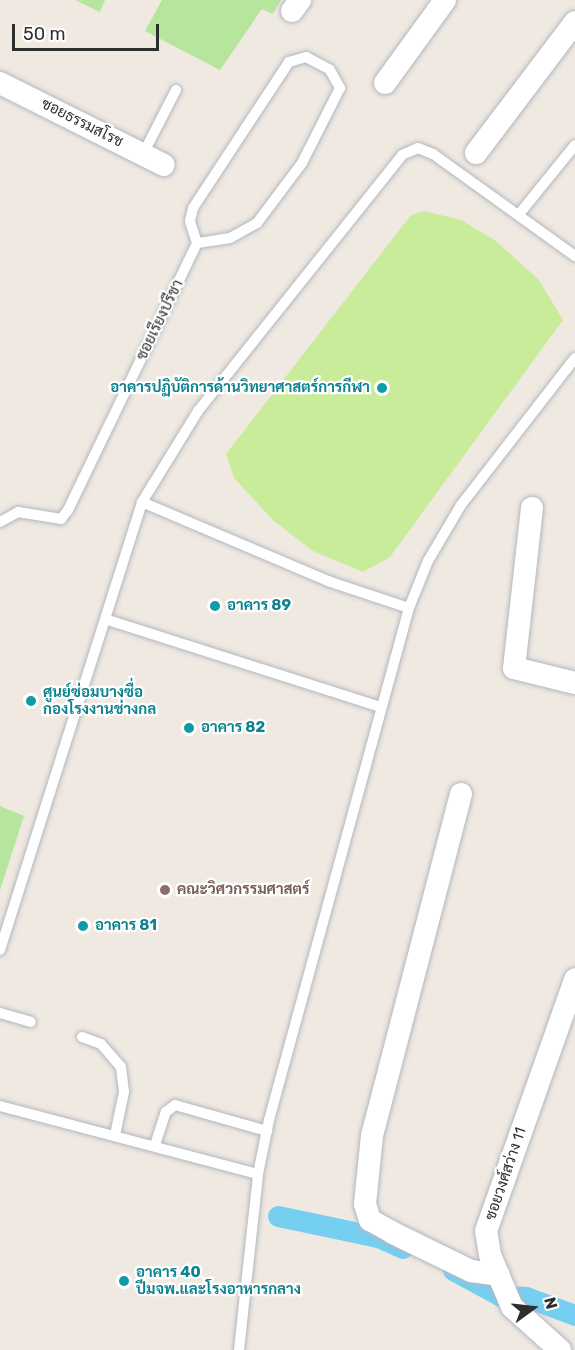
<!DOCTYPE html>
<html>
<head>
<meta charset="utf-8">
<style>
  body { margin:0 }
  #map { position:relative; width:575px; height:1350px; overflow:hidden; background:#efe9e1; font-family:Rubik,Sarabun,sans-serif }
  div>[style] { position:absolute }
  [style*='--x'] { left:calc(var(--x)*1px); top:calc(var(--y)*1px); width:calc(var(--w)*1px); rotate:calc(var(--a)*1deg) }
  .green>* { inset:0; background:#b6e59e }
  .pitch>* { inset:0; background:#c9ec9a }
  .canal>* { height:21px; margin:-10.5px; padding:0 10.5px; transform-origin:10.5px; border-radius:10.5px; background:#75cff0 }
  .roads { filter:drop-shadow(0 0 2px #b4b7c1) drop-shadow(0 0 2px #b4b7c1) }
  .service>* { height:10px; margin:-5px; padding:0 5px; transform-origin:5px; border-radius:5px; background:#fff }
  .minor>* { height:22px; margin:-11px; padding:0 11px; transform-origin:11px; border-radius:11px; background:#fff }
  .dots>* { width:16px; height:16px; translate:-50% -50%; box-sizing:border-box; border:3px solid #fff; border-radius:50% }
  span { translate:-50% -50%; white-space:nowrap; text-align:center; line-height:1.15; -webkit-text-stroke:4.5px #fff; paint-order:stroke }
  .street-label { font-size:15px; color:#2e2e2e }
  .culture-label { font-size:15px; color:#0d838f; font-weight:700 }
  .right { translate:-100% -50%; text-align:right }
  .left { translate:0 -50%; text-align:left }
  .education-label { font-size:15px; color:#785e54; font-weight:700 }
  .north { position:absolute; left:503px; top:1278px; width:60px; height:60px; -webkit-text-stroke:4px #fff; paint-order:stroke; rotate:75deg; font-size:16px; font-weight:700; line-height:24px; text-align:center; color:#2e2e2e }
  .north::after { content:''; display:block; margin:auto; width:21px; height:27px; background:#2e2e2e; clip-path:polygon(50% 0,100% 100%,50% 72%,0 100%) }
  .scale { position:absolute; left:12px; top:24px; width:147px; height:27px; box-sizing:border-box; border:3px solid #2e2e2e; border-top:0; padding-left:8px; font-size:18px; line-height:21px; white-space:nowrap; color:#2e2e2e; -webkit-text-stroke:4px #fff; paint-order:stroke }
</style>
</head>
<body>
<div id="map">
  <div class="green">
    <div style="clip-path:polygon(75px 0,105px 0,100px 12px)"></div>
    <div style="clip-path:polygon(162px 0,281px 0,273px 14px,262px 9px,220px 70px,145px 31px)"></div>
    <div style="clip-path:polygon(0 806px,24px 816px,0 890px)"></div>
  </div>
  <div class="pitch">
    <div style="clip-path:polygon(424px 211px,461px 220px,496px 241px,539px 280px,563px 320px,390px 557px,363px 572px,313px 551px,274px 521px,234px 478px,226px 454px,411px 215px)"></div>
  </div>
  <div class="canal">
    <div style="--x:278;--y:1216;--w:102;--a:11.9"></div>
    <div style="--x:378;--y:1237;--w:27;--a:24"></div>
    <div style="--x:453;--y:1270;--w:55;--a:28.4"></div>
    <div style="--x:501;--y:1296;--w:25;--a:2"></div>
    <div style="--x:526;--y:1297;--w:52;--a:20.2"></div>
  </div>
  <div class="roads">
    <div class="service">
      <div style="--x:306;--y:57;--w:27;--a:28"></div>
      <div style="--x:330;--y:70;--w:21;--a:61"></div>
      <div style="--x:340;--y:88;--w:84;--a:116.9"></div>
      <div style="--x:302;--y:163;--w:75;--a:126.9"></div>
      <div style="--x:257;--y:223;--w:31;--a:151"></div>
      <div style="--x:230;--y:238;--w:33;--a:171"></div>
      <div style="--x:197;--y:243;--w:23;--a:-108"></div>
      <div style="--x:190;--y:221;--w:13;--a:-77"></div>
      <div style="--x:193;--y:208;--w:175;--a:-56.7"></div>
      <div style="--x:289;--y:62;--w:18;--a:-16"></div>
      <div style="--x:143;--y:154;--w:72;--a:-62.7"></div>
      <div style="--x:520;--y:213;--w:87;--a:-51"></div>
      <div style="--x:142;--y:502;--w:202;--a:23"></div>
      <div style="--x:328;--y:581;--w:85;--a:18.4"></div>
      <div style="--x:0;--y:522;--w:21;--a:-29"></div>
      <div style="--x:18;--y:512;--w:44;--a:9.2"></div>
      <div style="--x:61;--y:519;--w:11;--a:-52"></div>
      <div style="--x:68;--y:510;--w:297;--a:-64.2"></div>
      <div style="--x:108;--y:620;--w:286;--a:17.7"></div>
      <div style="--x:0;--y:950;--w:470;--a:-72.4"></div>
      <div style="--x:142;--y:502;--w:107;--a:-58.4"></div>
      <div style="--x:198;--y:411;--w:327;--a:-51.4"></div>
      <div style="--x:402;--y:155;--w:17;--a:-24"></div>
      <div style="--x:418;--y:148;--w:16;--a:22"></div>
      <div style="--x:433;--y:154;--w:175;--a:35.7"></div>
      <div style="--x:0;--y:1013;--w:32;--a:16"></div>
      <div style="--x:82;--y:1037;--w:20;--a:20"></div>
      <div style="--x:101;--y:1044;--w:30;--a:49"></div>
      <div style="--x:121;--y:1067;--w:25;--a:83"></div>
      <div style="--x:124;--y:1092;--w:44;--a:101.8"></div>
      <div style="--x:0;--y:1106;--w:267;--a:14.8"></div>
      <div style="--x:155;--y:1145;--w:35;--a:-72"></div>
      <div style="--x:166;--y:1112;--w:11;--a:-38"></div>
      <div style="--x:175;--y:1105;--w:96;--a:15.8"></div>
      <div style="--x:239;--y:1350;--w:177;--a:-83.8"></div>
      <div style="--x:258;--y:1174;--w:55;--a:-78.5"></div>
      <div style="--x:269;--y:1120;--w:531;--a:-74.71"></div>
      <div style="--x:409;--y:608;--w:51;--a:-68"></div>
      <div style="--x:428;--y:561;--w:65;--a:-59.5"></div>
      <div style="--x:461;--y:505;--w:186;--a:-52.2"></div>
    </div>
    <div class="minor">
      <div style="--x:292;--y:11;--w:14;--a:-54"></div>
      <div style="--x:0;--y:83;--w:183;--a:26.6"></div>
      <div style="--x:385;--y:83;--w:102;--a:-54.1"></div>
      <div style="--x:476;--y:153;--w:164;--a:-52.9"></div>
      <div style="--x:532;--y:508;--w:161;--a:96.4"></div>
      <div style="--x:514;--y:668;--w:63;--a:13.8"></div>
      <div style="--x:461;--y:794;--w:353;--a:104.6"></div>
      <div style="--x:372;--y:1136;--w:68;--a:95.9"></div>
      <div style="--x:365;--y:1204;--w:17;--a:73"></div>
      <div style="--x:370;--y:1220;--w:26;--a:29"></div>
      <div style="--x:393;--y:1233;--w:87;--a:26"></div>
      <div style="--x:471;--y:1271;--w:28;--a:8"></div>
      <div style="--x:560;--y:1350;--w:64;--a:-138.1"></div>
      <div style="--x:512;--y:1307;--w:56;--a:-112.9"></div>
      <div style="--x:490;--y:1255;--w:24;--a:-99"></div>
      <div style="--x:486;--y:1231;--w:267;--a:-70.5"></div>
    </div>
  </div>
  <div class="dots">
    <div style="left:382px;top:388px;background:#0f9aa8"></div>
    <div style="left:215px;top:606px;background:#0f9aa8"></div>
    <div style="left:31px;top:701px;background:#0f9aa8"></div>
    <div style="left:189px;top:728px;background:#0f9aa8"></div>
    <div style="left:165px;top:890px;background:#8d6e63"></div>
    <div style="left:83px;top:926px;background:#0f9aa8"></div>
    <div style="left:124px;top:1281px;background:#0f9aa8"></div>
  </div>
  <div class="street-label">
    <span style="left:82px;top:123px;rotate:27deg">ซอยธรรมสโรช</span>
    <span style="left:160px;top:320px;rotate:-64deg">ซอยเรียงปรีชา</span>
    <span style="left:506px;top:1174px;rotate:-71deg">ซอยวงศ์สว่าง 11</span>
  </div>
  <div class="culture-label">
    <span class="right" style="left:370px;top:388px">อาคารปฏิบัติการด้านวิทยาศาสตร์การกีฬา</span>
    <span class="left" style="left:227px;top:606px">อาคาร 89</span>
    <span class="left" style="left:43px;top:701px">ศูนย์ซ่อมบางซื่อ<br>กองโรงงานช่างกล</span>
    <span class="left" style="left:201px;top:728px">อาคาร 82</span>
    <span class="left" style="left:95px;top:926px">อาคาร 81</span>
    <span class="left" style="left:136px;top:1281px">อาคาร 40<br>ปีมจพ.และโรงอาหารกลาง</span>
  </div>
  <div class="education-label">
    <span class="left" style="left:177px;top:890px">คณะวิศวกรรมศาสตร์</span>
  </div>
  <div class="north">N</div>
  <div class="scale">50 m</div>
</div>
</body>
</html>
